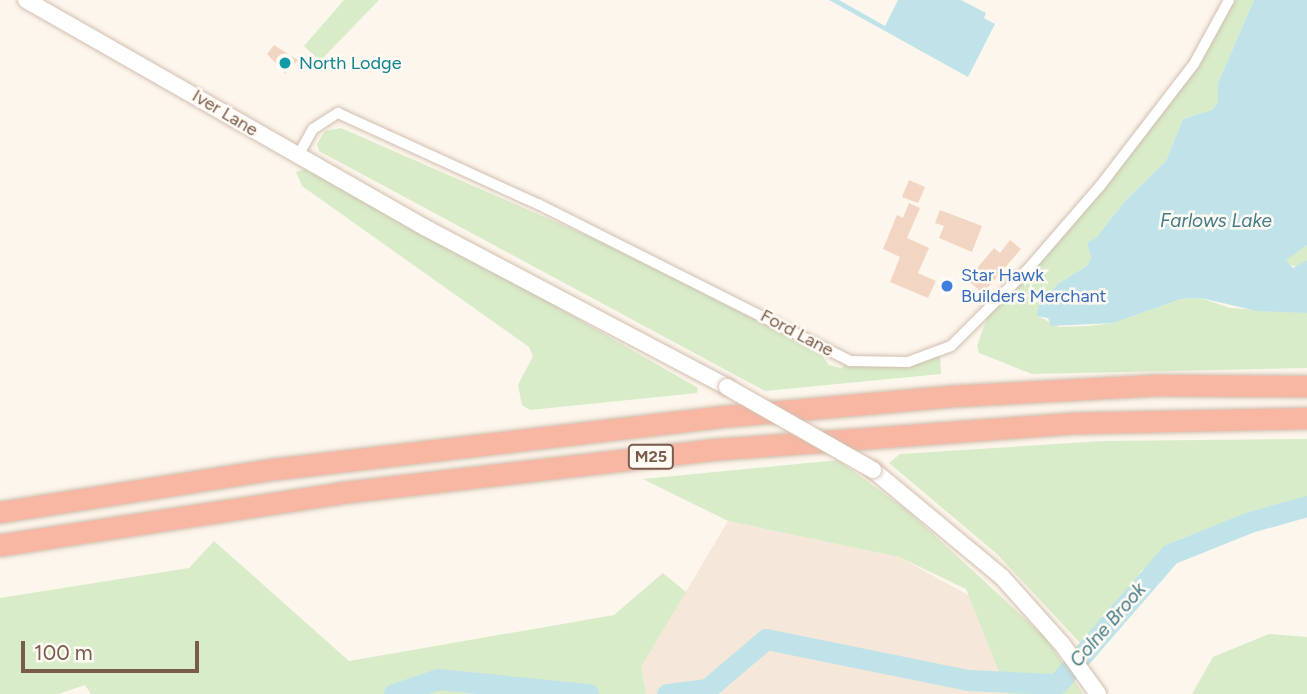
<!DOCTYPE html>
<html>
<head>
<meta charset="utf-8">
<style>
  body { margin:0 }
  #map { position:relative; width:1307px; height:694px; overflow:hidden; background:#fdf6ec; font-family:Figtree,sans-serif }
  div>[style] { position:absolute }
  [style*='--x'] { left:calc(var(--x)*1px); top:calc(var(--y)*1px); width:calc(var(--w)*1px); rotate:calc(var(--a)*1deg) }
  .residential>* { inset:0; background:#f5e8da }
  .green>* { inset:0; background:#d8ecc9 }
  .water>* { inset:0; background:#bfe3e8 }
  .river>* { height:21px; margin:-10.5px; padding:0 10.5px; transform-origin:10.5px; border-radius:10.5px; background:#bfe3e8 }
  .building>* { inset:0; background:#f3d5c3 }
  .roads { filter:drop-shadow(0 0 2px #d1beb0) drop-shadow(0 0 2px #d1beb0) }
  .street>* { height:10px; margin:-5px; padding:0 5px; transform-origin:5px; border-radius:5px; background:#fff }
  .secondary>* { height:16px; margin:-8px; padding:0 8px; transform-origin:8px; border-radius:8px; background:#fff }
  .highway>* { height:21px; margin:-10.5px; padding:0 10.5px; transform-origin:10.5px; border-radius:10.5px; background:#f7b7a3 }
  .bridges { filter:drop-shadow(0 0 2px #d6c0b0) drop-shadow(0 0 2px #d6c0b0) }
  .secondary-bridge>* { height:16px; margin:-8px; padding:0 8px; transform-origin:8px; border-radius:8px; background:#fff }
  .dots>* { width:19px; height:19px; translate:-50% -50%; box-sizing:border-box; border:4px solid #fffaf3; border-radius:50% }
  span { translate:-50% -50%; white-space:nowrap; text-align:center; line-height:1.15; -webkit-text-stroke:5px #fffaf3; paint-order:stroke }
  .shield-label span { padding:2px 5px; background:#fffaf3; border:2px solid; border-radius:5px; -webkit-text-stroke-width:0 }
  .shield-label { font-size:16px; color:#7a5c4d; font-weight:700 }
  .culture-label { font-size:18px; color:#0d838f }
  .left { translate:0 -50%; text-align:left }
  .street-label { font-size:18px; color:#7a5c4d }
  .shop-label { font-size:18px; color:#366cbe }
  .water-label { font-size:19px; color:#437c86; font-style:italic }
  .scale { position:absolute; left:21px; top:641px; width:178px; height:32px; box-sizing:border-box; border:4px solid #7a5c4d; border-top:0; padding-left:9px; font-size:21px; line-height:24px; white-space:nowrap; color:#7a5c4d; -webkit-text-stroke:5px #fffaf3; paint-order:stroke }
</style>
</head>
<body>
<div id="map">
  <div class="residential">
    <div style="clip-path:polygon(728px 521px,899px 557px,1046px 638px,1081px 694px,646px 694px,641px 667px)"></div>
  </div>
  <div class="green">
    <div style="clip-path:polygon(344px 0,379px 0,320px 61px,304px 46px)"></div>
    <div style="clip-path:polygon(1231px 0,1254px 0,1218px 83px,1218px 103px,1212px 110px,1183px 119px,1166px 161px,1125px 201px,1096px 238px,1087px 242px,1091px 257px,1088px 265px,1058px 284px,1039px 304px,1038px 316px,1059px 327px,1088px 326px,1113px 323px,1181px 299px,1201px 298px,1230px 308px,1307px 313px,1307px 368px,1032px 374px,979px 353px,977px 346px,988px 315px,1194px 65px)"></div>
    <div style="clip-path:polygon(341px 128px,620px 250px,821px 354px,829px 365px,841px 368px,849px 362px,940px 355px,941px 374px,765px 391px,319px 151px,317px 144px,325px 131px)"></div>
    <div style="clip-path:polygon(305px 169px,463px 253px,698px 388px,697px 393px,530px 410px,522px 405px,518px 385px,533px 356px,529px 347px,302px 186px,296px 172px)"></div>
    <div style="clip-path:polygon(1307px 245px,1307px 260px,1298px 267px,1286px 264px,1286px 257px)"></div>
    <div style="clip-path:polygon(1307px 439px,1307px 501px,1182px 538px,1141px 571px,1107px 624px,1081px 644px,997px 554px,889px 463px,900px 454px,1103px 441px)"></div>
    <div style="clip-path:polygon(838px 460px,909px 512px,1046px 638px,1083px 694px,1008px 694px,966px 589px,899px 557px,728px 521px,643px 479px)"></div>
    <div style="clip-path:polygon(214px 541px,349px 661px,614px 615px,663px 573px,686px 592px,641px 667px,646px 694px,91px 694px,85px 685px,58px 694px,0 694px,0 598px,189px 568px)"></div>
    <div style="clip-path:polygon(1269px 634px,1307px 637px,1307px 694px,1192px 694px,1213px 657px)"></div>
  </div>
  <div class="water">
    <div style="clip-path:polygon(829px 0,839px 0,885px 26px,898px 0,961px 0,986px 13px,984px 18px,995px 24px,968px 77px)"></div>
    <div style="clip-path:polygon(1254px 0,1307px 0,1307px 245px,1286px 260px,1293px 268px,1307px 260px,1307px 313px,1257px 311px,1201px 298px,1181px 299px,1113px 323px,1051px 326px,1048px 318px,1037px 316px,1039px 304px,1058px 284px,1088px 265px,1091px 257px,1087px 242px,1096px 238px,1125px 201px,1166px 161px,1183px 119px,1212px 110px,1218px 103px,1218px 83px)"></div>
  </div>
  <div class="river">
    <div style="--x:394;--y:694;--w:46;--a:-18.8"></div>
    <div style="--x:438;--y:679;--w:151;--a:5.7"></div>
    <div style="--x:667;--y:694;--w:40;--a:-7.1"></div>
    <div style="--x:707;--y:689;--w:77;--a:-40.3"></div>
    <div style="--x:766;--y:639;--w:206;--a:11.5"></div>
    <div style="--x:968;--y:680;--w:89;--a:2.6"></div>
    <div style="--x:1057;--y:684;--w:172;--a:-49"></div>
    <div style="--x:1170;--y:554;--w:86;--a:-21.8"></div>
    <div style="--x:1250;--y:522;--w:59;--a:-15.7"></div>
  </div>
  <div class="building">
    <div style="clip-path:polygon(274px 45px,298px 60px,285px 74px,267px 54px)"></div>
    <div style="clip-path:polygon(909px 180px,925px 187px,918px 203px,902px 197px)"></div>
    <div style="clip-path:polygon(909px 203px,920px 208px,907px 238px,929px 248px,918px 273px,936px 281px,928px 298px,890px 282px,900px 257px,883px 249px,897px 215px,903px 218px)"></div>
    <div style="clip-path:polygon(940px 210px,982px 226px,972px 252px,939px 238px,944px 226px,935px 223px)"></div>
    <div style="clip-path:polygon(1010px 240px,1021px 249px,983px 293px,967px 280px,994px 248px,1000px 253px)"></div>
  </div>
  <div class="roads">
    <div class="street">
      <div style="--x:299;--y:154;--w:29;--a:-61"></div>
      <div style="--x:313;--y:129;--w:30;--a:-33"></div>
      <div style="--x:338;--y:113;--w:220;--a:24.5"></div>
      <div style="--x:538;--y:204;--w:349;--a:26.7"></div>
      <div style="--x:850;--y:361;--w:58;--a:1"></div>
      <div style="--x:908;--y:362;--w:46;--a:-20.4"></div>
      <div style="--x:951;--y:346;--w:110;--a:-45"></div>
      <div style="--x:1029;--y:268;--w:108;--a:-49.1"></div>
      <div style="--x:1100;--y:186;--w:154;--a:-52.4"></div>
      <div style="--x:1194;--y:64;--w:73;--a:-61.3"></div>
    </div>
    <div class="secondary">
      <div style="--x:26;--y:0;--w:458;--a:29.7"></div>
      <div style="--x:424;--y:227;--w:343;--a:27.8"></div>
      <div style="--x:873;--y:470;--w:168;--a:39.7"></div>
      <div style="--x:1002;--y:577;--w:90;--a:48.2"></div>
      <div style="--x:1062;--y:644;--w:62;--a:54.2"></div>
    </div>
    <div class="highway">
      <div style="--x:0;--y:512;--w:278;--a:-8.9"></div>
      <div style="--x:275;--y:469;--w:444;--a:-6.7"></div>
      <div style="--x:716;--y:417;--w:237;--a:-5.1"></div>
      <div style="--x:952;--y:396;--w:205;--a:-3.1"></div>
      <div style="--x:1157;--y:385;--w:150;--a:0.4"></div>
      <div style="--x:0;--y:545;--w:342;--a:-8.7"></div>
      <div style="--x:338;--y:493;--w:385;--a:-6.6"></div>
      <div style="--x:720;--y:449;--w:353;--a:-4.2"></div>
      <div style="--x:1072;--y:423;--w:235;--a:-1.2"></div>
    </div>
  </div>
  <div class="bridges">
    <div class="secondary-bridge">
      <div style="--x:727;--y:387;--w:168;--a:29.6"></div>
    </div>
  </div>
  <div class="dots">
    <div style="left:285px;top:63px;background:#0f9aa8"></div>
    <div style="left:947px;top:286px;background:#3f7fe0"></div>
  </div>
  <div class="shield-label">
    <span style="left:651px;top:457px">M25</span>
  </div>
  <div class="culture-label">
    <span class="left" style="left:299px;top:63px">North Lodge</span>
  </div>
  <div class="street-label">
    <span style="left:225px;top:113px;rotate:31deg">Iver Lane</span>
    <span style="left:797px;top:333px;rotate:28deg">Ford Lane</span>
  </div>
  <div class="shop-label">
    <span class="left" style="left:961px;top:286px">Star Hawk<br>Builders Merchant</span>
  </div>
  <div class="water-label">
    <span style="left:1216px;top:221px">Farlows Lake</span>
    <span style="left:1108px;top:625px;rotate:-49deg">Colne Brook</span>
  </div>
  <div class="scale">100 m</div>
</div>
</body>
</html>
